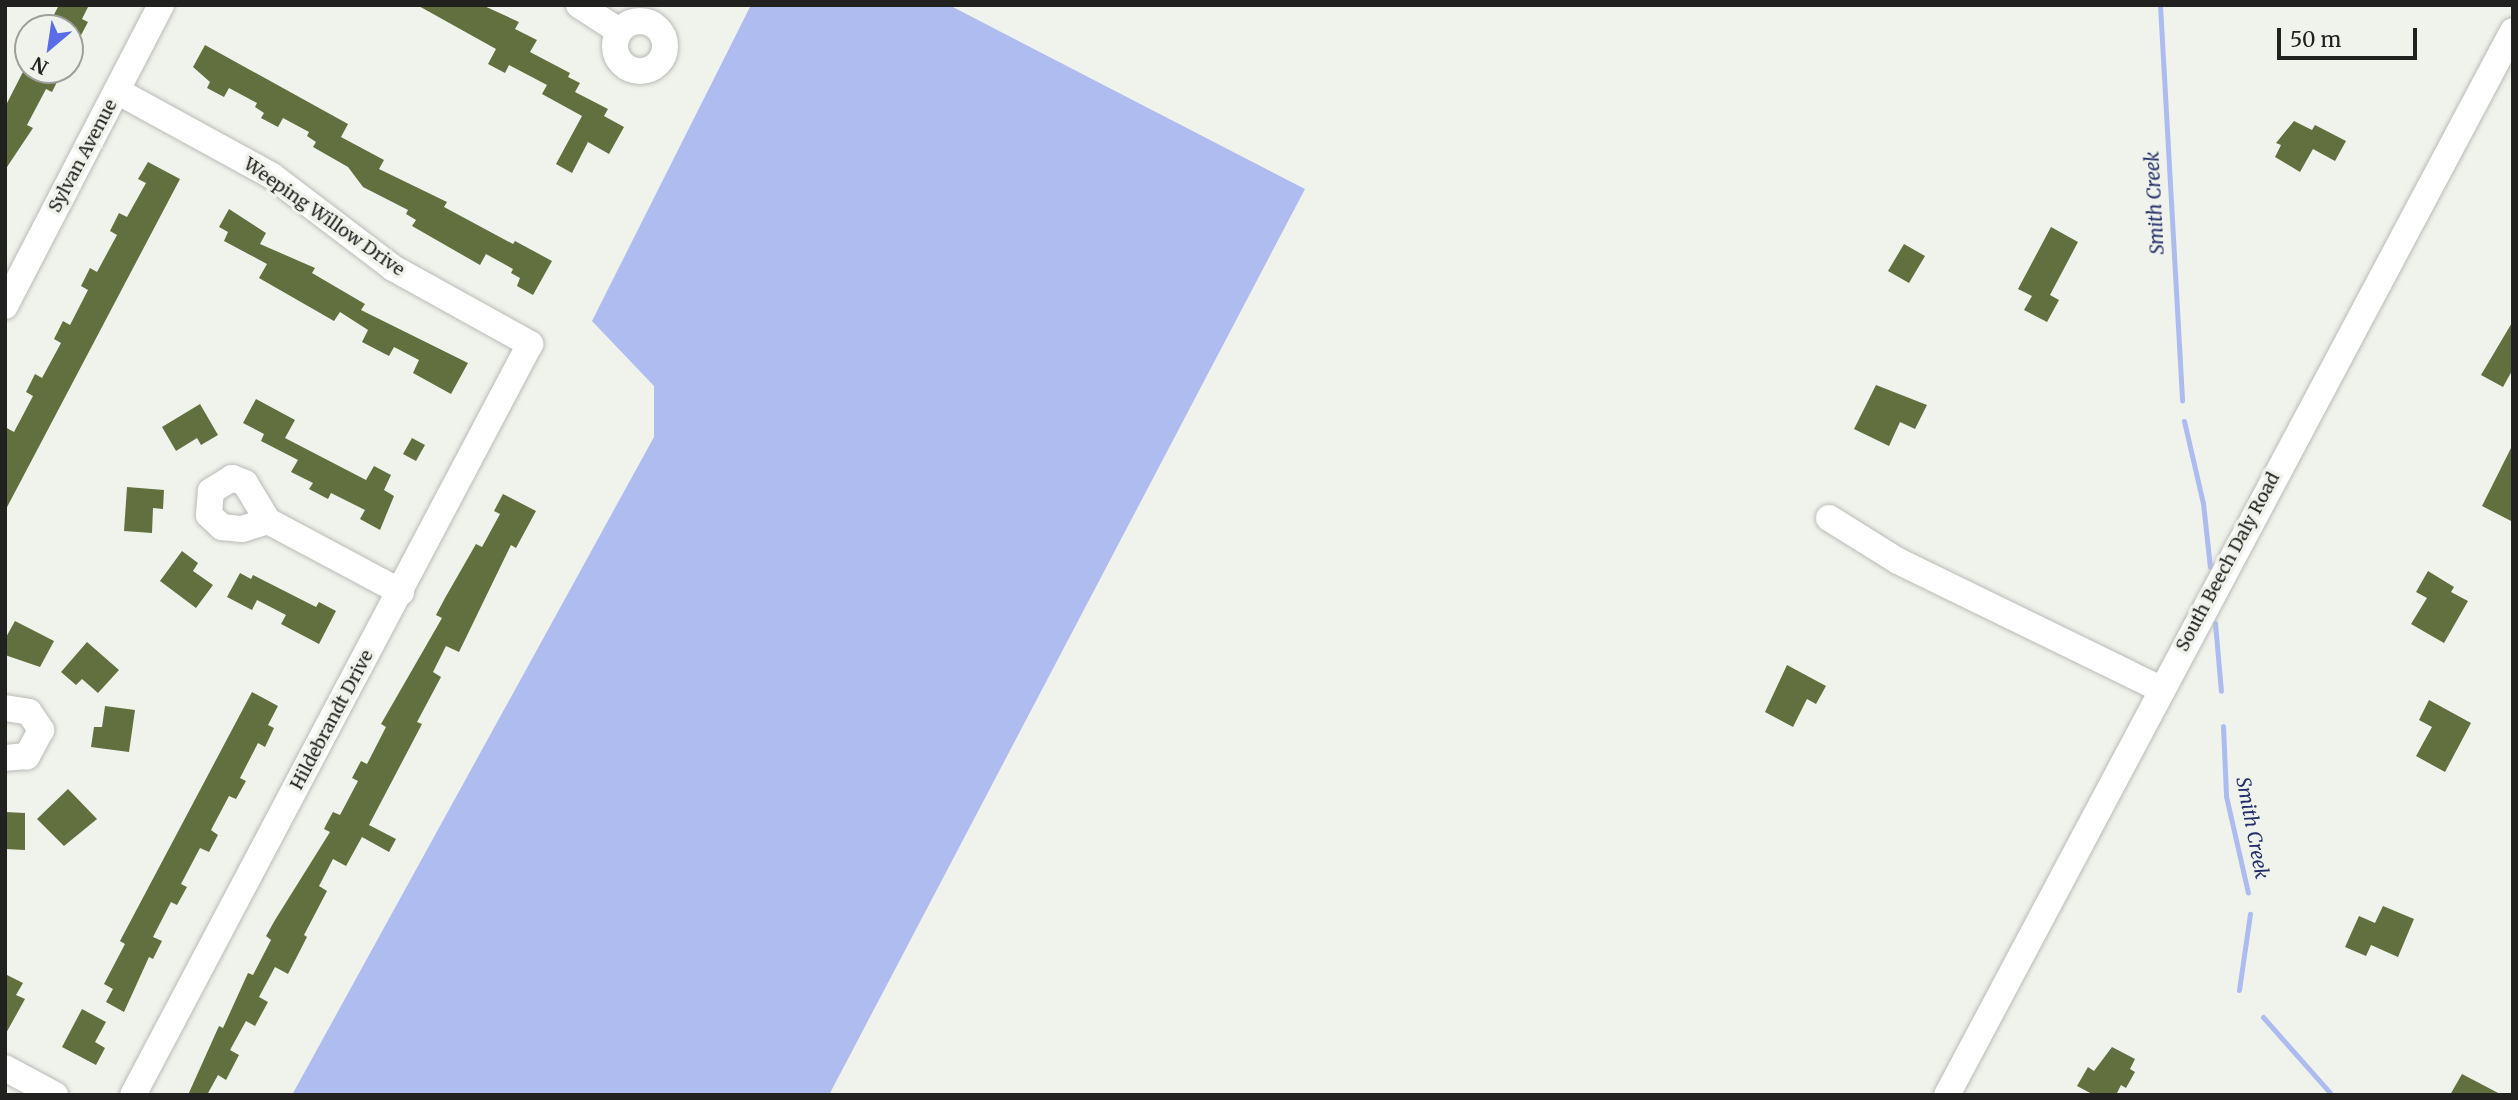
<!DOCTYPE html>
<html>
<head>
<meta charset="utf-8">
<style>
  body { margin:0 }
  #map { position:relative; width:2518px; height:1100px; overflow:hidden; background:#f0f3ec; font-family:Merriweather,serif }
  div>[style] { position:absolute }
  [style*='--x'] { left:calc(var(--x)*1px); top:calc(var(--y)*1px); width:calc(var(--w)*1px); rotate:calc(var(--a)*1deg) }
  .forest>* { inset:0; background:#aebcf0 }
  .stream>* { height:5px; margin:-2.5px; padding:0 2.5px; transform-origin:2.5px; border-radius:2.5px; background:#adbcef }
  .building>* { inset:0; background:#61703e }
  .roads { filter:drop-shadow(0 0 2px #b9bbb6) drop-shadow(0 0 2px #b9bbb6) }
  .minor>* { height:26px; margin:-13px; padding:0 13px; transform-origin:13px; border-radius:13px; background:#fff }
  .minor>.ring { margin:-13px; padding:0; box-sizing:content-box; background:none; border:26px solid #fff; border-radius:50% }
  span { translate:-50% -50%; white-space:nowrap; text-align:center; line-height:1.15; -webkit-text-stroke:7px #f0f3ec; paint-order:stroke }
  .street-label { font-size:18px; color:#21211f }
  .water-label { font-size:19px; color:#242e6a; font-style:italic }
  .frame { position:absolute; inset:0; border:7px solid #21211f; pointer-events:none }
  .north { position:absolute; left:14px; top:14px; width:70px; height:70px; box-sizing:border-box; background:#f0f3ec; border:2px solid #9d9f9a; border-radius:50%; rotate:209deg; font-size:19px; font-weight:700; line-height:28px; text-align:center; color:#21211f }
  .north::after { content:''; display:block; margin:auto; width:24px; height:32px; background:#5a6de4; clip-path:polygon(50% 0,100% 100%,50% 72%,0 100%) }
  .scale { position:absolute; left:2277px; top:28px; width:140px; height:32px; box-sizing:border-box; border:4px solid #21211f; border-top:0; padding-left:9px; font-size:21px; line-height:24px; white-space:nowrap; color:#21211f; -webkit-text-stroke:5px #f0f3ec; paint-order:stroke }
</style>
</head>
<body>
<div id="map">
  <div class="forest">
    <div style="clip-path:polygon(751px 5px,949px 5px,1305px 189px,829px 1095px,292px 1095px,654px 437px,654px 386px,592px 321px)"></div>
  </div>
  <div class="stream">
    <div style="--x:2160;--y:5;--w:396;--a:86.8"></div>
    <div style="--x:2184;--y:421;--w:84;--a:77"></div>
    <div style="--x:2203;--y:503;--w:64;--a:83.8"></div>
    <div style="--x:2215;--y:623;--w:68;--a:85"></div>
    <div style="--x:2223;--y:726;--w:70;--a:87.5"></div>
    <div style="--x:2226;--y:796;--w:99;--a:77.2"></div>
    <div style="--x:2239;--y:990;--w:77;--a:-81.8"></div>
    <div style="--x:2263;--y:1017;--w:104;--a:48.5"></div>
  </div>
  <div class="building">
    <div style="clip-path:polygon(59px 5px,89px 5px,82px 19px,88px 22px,70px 56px,70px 28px,47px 28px)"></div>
    <div style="clip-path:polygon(417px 5px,482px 5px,519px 22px,515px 29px,537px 40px,530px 52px,570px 73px,568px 77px,580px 83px,575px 92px,608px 109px,604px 116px,624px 127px,609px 154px,588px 142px,572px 173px,556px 164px,582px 116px,542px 94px,547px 85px,509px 65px,505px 73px,488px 64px,496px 49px)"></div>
    <div style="clip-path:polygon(205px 45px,348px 124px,341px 137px,384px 160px,379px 169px,447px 202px,444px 207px,513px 244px,515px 241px,552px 261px,533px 295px,517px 286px,520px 278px,511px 273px,513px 269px,486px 254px,480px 265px,412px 226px,416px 220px,406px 214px,408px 210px,363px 187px,348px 167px,313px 147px,316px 142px,307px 136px,309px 132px,283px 118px,278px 127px,261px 118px,264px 113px,255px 107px,257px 103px,229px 88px,224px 97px,207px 88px,210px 82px,193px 67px)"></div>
    <div style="clip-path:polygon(28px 62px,28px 70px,61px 74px,52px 92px,46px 89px,27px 125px,33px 128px,5px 170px,5px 107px)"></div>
    <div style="clip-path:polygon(2294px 121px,2312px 130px,2315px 125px,2346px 141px,2335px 161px,2313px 149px,2300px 172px,2275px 157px,2281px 145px,2276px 143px)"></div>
    <div style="clip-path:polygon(148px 162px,180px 179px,5px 511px,5px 427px,14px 432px,33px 396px,26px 392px,35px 374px,42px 378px,61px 343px,54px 339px,63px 321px,70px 325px,88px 290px,81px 286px,90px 268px,97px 272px,117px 235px,110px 231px,119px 213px,127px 217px,146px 183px,138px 179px)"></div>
    <div style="clip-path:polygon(229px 209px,266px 233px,260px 244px,315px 268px,312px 273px,365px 304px,361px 310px,468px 363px,451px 394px,413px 373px,419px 360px,394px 347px,389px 356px,362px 342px,368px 330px,340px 312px,334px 321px,259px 278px,267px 264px,224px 241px,228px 232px,219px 227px)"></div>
    <div style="clip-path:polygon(2051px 227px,2078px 242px,2050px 295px,2059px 300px,2047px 322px,2024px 310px,2032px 296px,2018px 289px)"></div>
    <div style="clip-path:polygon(1904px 244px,1925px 256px,1909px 283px,1888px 271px)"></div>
    <div style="clip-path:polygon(2513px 321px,2513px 369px,2503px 387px,2481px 375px)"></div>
    <div style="clip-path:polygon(1876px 385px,1927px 405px,1915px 429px,1900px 422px,1889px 446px,1854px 429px)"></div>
    <div style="clip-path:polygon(256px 399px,295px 420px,285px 438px,366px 480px,374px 466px,391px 475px,384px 490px,394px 496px,380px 530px,360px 519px,365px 510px,331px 493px,328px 499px,309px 489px,313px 483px,291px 472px,298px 460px,261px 441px,264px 434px,243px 423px)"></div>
    <div style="clip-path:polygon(200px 404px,218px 435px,201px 445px,197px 438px,176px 451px,162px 427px)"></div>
    <div style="clip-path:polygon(412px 438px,425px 445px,416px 461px,403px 454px)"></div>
    <div style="clip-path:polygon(2513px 444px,2513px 522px,2482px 506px)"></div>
    <div style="clip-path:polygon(127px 487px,164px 490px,163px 509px,153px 508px,152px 533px,124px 531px)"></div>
    <div style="clip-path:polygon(503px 494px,536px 511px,516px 548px,511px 545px,459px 652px,446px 646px,433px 672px,441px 677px,417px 722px,422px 724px,369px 825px,396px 839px,389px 852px,362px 837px,346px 866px,333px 859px,319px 886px,327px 891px,304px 935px,307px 937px,288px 974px,275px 967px,259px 997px,268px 1002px,255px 1026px,246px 1021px,230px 1050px,239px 1055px,226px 1080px,218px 1075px,207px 1095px,188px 1095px,219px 1026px,223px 1028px,248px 973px,253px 975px,271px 940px,266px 936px,275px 920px,330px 832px,324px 829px,328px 821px,333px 812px,340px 815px,358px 781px,352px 778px,361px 761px,367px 764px,386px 727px,381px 724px,442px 618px,436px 615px,445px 598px,476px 544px,482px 547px,500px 514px,494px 511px)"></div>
    <div style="clip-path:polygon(182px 551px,198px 563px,193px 571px,213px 585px,196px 608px,160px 581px)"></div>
    <div style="clip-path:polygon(2428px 571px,2454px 587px,2451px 592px,2468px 601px,2444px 643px,2411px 624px,2427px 598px,2416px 592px)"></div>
    <div style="clip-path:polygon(240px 573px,251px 579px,253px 575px,316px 607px,319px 602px,336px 611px,319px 644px,281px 624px,286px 615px,257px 600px,252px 610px,227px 597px)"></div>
    <div style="clip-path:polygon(15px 621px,54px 641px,40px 667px,5px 655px,5px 639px)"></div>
    <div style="clip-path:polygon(87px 642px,119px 670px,98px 693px,82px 679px,76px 685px,61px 672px)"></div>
    <div style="clip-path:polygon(1787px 665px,1826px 686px,1816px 704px,1807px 699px,1793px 727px,1765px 712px)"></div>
    <div style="clip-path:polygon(252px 692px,278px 706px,268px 725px,274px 728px,265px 747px,258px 743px,240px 778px,246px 781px,236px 799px,229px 796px,211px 830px,218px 835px,209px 852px,200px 848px,181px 884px,187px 887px,177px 905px,171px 902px,153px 937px,162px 941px,153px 959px,149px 957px,124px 1012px,106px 1002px,113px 989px,104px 984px,125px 944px,120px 941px)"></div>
    <div style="clip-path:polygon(2429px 700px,2471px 723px,2445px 772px,2416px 756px,2432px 727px,2419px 720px)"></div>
    <div style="clip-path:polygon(105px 706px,135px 710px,129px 752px,91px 747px,94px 727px,102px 727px)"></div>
    <div style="clip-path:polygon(68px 789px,97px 819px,64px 846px,37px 819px)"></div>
    <div style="clip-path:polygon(5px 812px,25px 813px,25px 850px,5px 849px)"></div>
    <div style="clip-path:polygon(2383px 906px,2414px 919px,2398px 957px,2371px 945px,2366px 956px,2345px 947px,2359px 916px,2375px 923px)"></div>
    <div style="clip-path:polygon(5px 974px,23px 983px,16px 995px,25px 999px,5px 1035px)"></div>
    <div style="clip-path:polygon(82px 1009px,106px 1022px,95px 1042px,105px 1048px,96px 1065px,62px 1047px)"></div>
    <div style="clip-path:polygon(2112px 1047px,2135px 1059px,2130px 1069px,2135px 1072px,2126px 1088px,2121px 1085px,2116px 1095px,2094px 1095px,2077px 1086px,2088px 1067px,2094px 1071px)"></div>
    <div style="clip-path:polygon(2462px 1074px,2502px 1095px,2450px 1095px)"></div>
  </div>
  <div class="roads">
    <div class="minor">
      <div style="--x:579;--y:5;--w:48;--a:33"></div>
      <div class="ring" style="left:615px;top:21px;width:24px;height:24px"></div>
      <div style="--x:117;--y:91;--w:177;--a:28.7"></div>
      <div style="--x:272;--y:176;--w:152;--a:37.2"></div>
      <div style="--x:393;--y:268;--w:157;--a:29"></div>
      <div style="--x:530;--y:344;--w:849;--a:117.86"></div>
      <div style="--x:5;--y:306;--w:339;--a:-62.6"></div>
      <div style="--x:1829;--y:518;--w:81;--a:31.9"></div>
      <div style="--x:1898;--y:561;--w:292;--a:26"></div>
      <div style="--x:268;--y:521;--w:44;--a:-121.2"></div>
      <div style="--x:245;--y:483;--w:14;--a:-159"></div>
      <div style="--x:232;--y:478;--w:25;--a:148"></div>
      <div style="--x:211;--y:491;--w:24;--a:95"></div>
      <div style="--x:209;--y:515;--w:18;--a:43"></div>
      <div style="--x:222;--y:527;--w:20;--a:6"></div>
      <div style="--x:242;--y:529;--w:27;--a:-17"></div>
      <div style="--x:268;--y:521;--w:151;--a:28.1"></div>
      <div style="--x:5;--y:708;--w:24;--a:9"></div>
      <div style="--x:29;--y:712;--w:22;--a:56"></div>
      <div style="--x:41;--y:730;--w:30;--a:118"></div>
      <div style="--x:27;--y:756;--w:22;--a:175"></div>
      <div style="--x:5;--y:1068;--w:57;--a:28.4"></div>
      <div style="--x:1947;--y:1095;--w:1205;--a:-61.99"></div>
    </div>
  </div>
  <div class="street-label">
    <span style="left:83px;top:156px;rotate:-62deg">Sylvan Avenue</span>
    <span style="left:324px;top:217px;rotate:35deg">Weeping Willow Drive</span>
    <span style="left:2228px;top:562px;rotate:-62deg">South Beech Daly Road</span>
    <span style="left:332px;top:720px;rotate:-62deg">Hildebrandt Drive</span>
  </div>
  <div class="water-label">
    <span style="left:2155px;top:203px;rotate:-93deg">Smith Creek</span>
    <span style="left:2252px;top:828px;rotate:79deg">Smith Creek</span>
  </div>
  <div class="frame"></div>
  <div class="north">N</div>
  <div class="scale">50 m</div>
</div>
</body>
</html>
